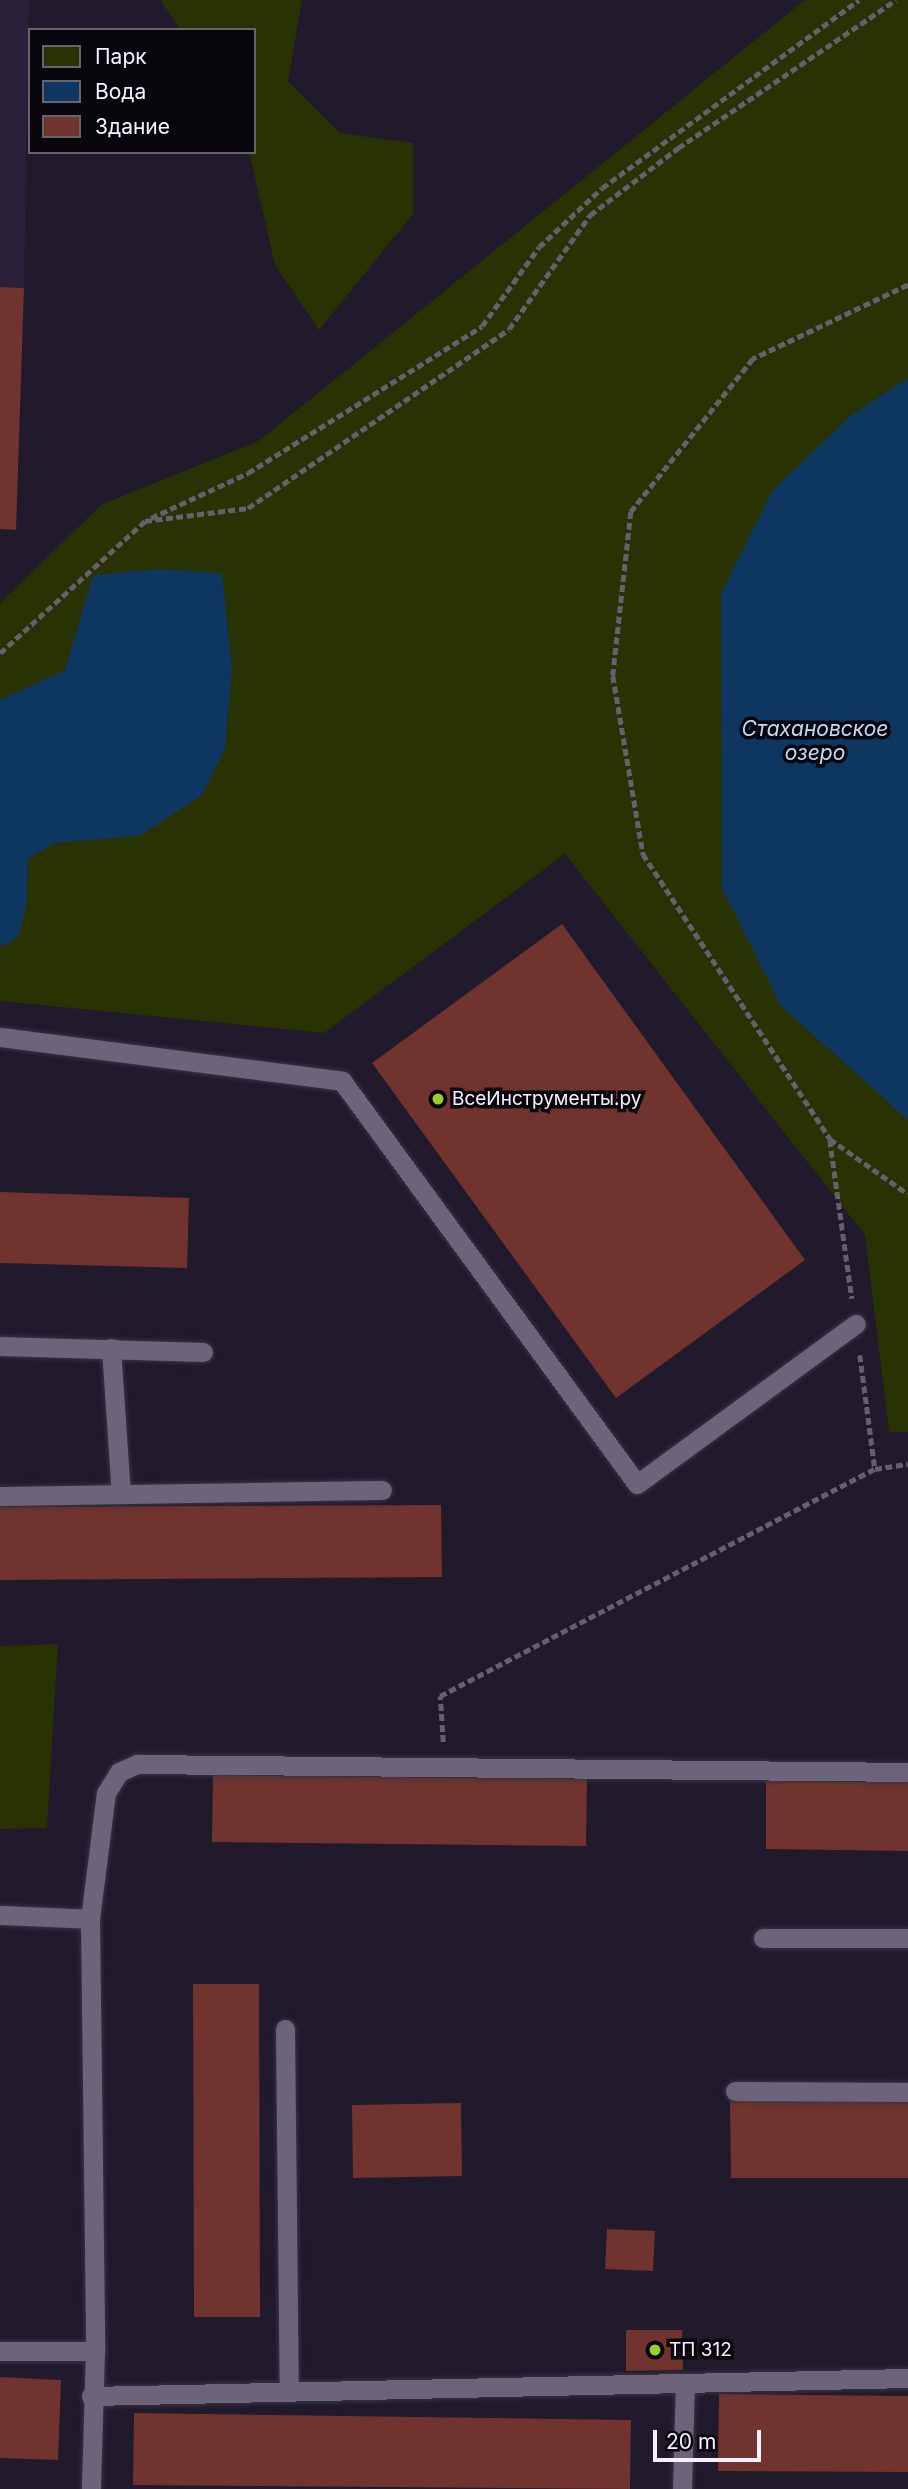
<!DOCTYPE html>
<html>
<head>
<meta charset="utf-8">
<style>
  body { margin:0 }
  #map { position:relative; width:908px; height:2489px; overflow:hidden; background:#21192c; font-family:Inter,sans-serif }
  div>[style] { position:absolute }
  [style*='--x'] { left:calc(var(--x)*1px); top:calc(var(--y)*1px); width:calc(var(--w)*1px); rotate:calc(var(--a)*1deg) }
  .built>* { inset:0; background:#2a2039 }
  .green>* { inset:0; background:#293202 }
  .water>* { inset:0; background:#0d3661 }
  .building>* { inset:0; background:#70332d }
  .path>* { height:4.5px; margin-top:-2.25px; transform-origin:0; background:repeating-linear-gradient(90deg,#655f6f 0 7px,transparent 0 10.5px) }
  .roads { filter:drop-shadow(0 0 2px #393443) drop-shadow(0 0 2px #393443) }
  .lane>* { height:19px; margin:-9.5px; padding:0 9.5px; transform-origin:9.5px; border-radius:9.5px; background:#6d647b }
  .dots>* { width:19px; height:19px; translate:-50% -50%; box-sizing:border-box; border:4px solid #09060e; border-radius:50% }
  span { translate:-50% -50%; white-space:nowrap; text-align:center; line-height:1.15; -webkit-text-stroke:7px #09060e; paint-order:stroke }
  .poi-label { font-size:19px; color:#f6f2fd }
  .left { translate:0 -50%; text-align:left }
  .water-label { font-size:21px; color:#c2daf6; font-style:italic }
  .legend { position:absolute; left:28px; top:28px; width:228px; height:126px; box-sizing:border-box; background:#09060e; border:2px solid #68646e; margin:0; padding:9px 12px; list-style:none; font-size:21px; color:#f6f2fd }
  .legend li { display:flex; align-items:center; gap:14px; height:35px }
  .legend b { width:35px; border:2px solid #68646e }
  .scale { position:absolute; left:653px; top:2430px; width:108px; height:32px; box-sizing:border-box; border:4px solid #f6f2fd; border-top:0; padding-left:9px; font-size:21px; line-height:24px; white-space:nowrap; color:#f6f2fd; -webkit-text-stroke:5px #09060e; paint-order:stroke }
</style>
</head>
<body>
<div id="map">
  <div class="built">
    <div style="clip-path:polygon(0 0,29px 0,24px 288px,0 287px)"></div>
  </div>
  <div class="green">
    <div style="clip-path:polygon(160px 0,302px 0,288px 81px,340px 133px,413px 143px,413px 214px,319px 330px,275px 265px,249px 152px,254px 152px,254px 30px,181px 30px)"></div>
    <div style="clip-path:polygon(805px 0,908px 0,908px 1432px,889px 1432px,865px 1235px,565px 854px,324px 1033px,0 1001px,0 603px,101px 505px,260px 440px)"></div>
    <div style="clip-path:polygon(58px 1644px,47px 1828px,0 1829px,0 1646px)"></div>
  </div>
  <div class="water">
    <div style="clip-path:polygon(908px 378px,908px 1120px,781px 1006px,722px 888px,721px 593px,773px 490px,850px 416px)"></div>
    <div style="clip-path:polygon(158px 569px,222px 573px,232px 669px,225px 749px,201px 796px,139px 836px,54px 843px,28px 859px,27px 901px,19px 934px,7px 945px,0 945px,0 700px,65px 670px,93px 575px)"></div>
  </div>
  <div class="building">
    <div style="clip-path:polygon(0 287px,24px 288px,16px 530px,0 529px)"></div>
    <div style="clip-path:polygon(562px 924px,805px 1260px,616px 1398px,372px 1063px)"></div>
    <div style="clip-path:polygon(0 1192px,189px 1198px,187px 1268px,0 1263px)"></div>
    <div style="clip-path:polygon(441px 1505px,442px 1577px,0 1580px,0 1507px)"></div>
    <div style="clip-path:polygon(213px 1775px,587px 1779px,586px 1846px,212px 1842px)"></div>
    <div style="clip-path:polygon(766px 1781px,908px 1782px,908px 1851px,766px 1849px)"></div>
    <div style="clip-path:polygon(193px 1984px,259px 1984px,260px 2317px,194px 2317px)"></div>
    <div style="clip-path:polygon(730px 2101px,908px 2101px,908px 2178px,731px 2178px)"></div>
    <div style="clip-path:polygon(461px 2103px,462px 2176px,353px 2178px,352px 2105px)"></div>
    <div style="clip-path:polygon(607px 2229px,655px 2231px,653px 2271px,605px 2269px)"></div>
    <div style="clip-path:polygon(626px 2330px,682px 2330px,683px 2370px,626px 2371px)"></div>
    <div style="clip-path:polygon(0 2377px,61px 2380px,58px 2460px,0 2458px)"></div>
    <div style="clip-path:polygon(719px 2394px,908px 2396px,908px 2472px,718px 2471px)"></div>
    <div style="clip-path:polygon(134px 2413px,631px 2420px,630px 2489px,133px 2485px)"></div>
  </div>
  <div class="path">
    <div style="--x:908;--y:285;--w:172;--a:154.5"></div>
    <div style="--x:753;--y:359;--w:196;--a:128.6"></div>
    <div style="--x:631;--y:512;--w:165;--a:96.3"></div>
    <div style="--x:613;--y:676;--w:181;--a:80.4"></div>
    <div style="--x:643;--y:854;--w:341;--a:56.7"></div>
    <div style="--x:830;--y:1139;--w:95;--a:35.2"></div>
    <div style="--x:151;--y:518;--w:107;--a:-24.9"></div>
    <div style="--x:248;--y:473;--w:276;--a:-32.1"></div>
    <div style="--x:482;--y:326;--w:97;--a:-54.2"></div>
    <div style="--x:539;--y:247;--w:86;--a:-43.1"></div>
    <div style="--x:602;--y:188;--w:318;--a:-36.2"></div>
    <div style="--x:0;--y:653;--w:196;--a:-42.3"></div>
    <div style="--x:145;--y:521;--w:104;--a:-7.2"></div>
    <div style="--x:248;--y:508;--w:316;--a:-34.4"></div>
    <div style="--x:509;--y:329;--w:140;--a:-54.6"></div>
    <div style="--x:590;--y:215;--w:111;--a:-37.3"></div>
    <div style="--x:678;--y:148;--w:263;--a:-34.2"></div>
    <div style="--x:830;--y:1140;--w:160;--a:82.1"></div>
    <div style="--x:860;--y:1355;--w:115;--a:82.5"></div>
    <div style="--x:443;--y:1742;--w:46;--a:-93.7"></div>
    <div style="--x:440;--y:1696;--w:491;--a:-27.6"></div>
    <div style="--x:875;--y:1469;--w:33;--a:-9"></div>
  </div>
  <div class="roads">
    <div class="lane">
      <div style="--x:0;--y:1037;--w:345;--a:7.3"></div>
      <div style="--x:342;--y:1081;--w:499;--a:53.8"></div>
      <div style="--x:637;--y:1484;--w:271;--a:-36.2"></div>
      <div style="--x:0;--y:1346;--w:203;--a:1.7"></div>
      <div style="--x:111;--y:1348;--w:146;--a:86.1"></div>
      <div style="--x:0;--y:1496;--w:382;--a:-0.9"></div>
      <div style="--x:0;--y:1915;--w:90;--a:2.5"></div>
      <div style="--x:90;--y:1919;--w:432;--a:89.3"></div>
      <div style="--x:95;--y:2351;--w:138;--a:91.7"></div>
      <div style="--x:90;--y:1919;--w:127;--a:-82.8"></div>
      <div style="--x:106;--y:1793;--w:25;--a:-58"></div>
      <div style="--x:119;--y:1772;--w:20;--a:-24"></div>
      <div style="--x:137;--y:1764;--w:771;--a:0.59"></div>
      <div style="--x:763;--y:1938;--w:145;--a:0"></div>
      <div style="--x:285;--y:2029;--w:363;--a:89.4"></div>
      <div style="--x:735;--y:2091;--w:173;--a:0.3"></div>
      <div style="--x:0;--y:2351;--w:95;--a:0"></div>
      <div style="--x:91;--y:2396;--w:817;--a:-1.26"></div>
      <div style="--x:682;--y:2489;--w:106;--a:-88.4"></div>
    </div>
  </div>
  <div class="dots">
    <div style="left:438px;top:1099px;background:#9cca31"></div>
    <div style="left:655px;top:2350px;background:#9cca31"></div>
  </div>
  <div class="poi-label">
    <span class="left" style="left:452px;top:1099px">ВсеИнструменты.ру</span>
    <span class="left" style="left:669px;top:2350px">ТП 312</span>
  </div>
  <div class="water-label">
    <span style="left:815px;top:741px">Стахановское<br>озеро</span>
  </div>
  <ul class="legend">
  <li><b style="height:19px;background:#293202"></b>Парк</li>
  <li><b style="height:19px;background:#0d3661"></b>Вода</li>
  <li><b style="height:19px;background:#70332d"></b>Здание</li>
  </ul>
  <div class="scale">20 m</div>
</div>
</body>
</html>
